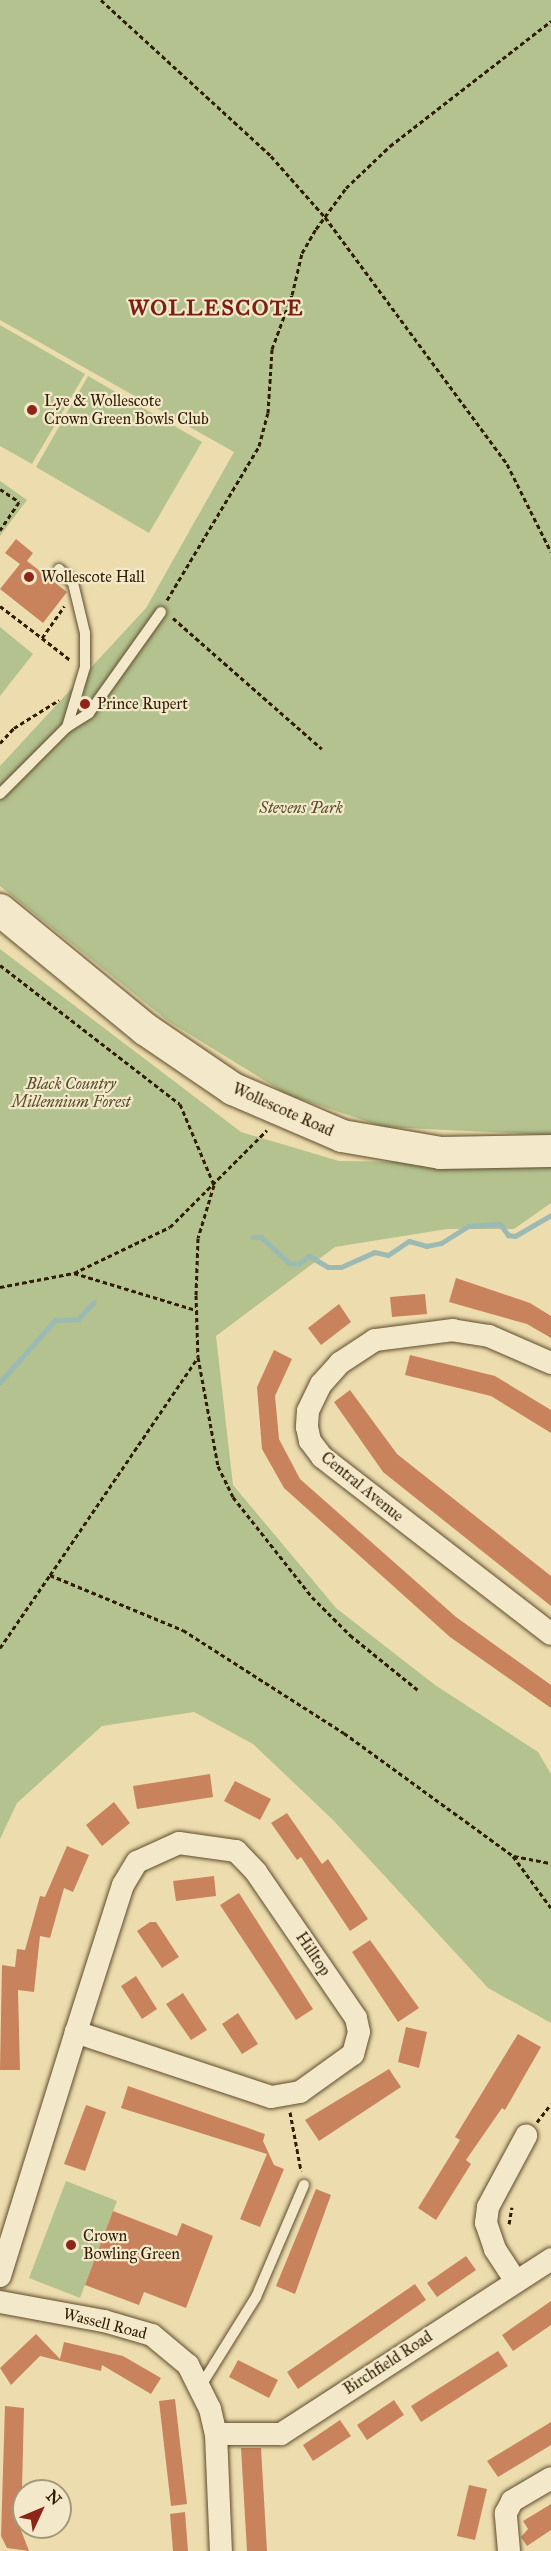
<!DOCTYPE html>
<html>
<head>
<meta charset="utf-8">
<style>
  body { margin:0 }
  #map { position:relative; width:551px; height:2551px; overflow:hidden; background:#edddae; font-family:"IM FELL Great Primer",serif }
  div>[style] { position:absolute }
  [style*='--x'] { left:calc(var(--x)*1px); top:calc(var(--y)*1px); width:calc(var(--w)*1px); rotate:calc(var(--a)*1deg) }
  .green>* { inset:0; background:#b3c28e }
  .stream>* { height:5px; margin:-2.5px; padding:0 2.5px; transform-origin:2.5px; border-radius:2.5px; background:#9bbab3 }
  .building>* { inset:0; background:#c8835c }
  .path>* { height:3px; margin-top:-1.5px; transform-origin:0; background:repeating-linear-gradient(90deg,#301c02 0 4.5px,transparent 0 7.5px) }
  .roads { filter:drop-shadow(0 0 2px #5f4c2d) drop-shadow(0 0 2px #5f4c2d) }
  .lane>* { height:10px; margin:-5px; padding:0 5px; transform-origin:5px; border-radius:5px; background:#f3e9ca }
  .street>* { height:22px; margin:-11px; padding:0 11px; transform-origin:11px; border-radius:11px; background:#f3e9ca }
  .secondary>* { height:32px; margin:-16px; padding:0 16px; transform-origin:16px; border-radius:16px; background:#f3e9ca }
  .dots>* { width:16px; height:16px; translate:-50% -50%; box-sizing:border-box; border:3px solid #f3e9ca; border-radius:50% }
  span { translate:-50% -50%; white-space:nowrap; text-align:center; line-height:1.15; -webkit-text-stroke:4.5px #f3e9ca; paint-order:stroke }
  .poi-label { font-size:16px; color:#301c02 }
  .left { translate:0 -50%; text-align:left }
  .park-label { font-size:16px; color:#574e2c; font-style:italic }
  .street-label { font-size:16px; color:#301c02 }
  .district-label { font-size:22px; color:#7a1f14; font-weight:700; letter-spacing:1.5px }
  .north { position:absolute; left:12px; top:2479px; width:60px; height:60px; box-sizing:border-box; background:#f3e9ca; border:2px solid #a5977a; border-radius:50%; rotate:46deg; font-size:16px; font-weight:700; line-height:24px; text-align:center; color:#301c02 }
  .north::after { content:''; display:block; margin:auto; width:21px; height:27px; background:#8f2418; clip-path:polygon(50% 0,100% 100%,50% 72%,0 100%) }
</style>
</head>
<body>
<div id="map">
  <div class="green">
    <div style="clip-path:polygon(0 0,551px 0,551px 1135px,384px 1127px,288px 1095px,168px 1021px,0 886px,0 766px,146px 608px,234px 452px,0 320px)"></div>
    <div style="clip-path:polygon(0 325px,85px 374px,32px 464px,0 446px)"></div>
    <div style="clip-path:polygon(88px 376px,202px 442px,149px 533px,36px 467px)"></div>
    <div style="clip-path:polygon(0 481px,27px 500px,0 536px)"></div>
    <div style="clip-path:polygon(0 627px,33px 654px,0 696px)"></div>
    <div style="clip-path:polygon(0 949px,241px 1132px,339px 1161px,551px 1164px,551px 1203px,514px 1229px,447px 1229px,335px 1247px,216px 1336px,233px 1485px,336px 1608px,435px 1685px,538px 1752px,551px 1774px,551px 2023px,488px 1988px,332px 1819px,253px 1744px,194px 1712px,102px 1726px,17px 1803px,0 1839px)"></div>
    <div style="clip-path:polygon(66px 2181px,117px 2201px,80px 2298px,29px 2278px)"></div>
  </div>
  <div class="stream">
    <div style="--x:253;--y:1237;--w:8;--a:0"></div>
    <div style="--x:261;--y:1237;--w:38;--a:43"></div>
    <div style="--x:289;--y:1263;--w:9;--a:6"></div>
    <div style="--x:298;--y:1264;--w:14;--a:-36"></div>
    <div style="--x:309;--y:1256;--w:22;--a:30"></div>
    <div style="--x:328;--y:1267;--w:13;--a:0"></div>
    <div style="--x:341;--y:1267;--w:36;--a:-24"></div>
    <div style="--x:374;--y:1252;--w:14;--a:12"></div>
    <div style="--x:388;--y:1255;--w:25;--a:-34"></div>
    <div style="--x:409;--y:1241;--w:18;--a:16"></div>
    <div style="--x:426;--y:1246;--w:15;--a:-11"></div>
    <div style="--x:441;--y:1243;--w:32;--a:-32"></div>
    <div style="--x:468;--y:1226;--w:32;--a:-4"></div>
    <div style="--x:500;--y:1224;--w:14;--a:54"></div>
    <div style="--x:508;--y:1235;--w:7;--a:8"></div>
    <div style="--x:515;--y:1236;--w:42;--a:-30.3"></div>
    <div style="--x:0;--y:1382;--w:83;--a:-48.4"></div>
    <div style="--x:55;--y:1320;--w:23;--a:-2"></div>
    <div style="--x:78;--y:1319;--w:23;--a:-47"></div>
  </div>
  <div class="building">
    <div style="clip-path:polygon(16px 539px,33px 553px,27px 561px,67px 592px,43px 623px,0 589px,20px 564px,5px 553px)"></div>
    <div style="clip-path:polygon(456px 1278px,530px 1303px,551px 1316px,551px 1338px,527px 1324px,449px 1302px)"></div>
    <div style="clip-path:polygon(425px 1294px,427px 1314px,392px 1317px,390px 1297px)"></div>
    <div style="clip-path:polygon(339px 1304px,351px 1322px,321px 1345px,308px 1328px)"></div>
    <div style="clip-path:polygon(274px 1350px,292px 1359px,275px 1396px,279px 1439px,300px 1479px,456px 1617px,551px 1685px,551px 1708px,450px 1637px,284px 1488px,262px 1449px,257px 1387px)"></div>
    <div style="clip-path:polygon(410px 1355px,495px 1376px,551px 1410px,551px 1433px,491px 1396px,405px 1375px)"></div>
    <div style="clip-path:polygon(350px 1390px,397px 1454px,551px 1576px,551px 1606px,383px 1472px,334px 1402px)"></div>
    <div style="clip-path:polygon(210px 1774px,213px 1797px,137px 1809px,133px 1786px)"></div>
    <div style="clip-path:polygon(235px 1781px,271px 1799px,260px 1820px,224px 1801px)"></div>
    <div style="clip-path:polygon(114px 1802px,130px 1823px,102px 1846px,86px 1825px)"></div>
    <div style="clip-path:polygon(287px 1813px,322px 1864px,328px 1859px,368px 1919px,350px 1931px,301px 1857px,297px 1860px,271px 1823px)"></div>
    <div style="clip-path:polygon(67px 1846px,89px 1855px,73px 1892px,64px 1888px,50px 1938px,40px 1936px,34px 1992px,18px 1990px,20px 2070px,0 2070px,2px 1965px,15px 1967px,17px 1949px,25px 1950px,40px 1896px,45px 1897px)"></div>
    <div style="clip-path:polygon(214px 1876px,216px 1896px,176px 1901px,173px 1881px)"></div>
    <div style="clip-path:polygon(239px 1893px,313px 2009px,296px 2020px,220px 1905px)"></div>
    <div style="clip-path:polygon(150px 1922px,156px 1922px,179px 1957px,162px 1968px,137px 1931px)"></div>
    <div style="clip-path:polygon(370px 1940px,419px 2008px,398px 2022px,352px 1952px)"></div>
    <div style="clip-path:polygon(136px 1976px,157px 2009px,142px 2019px,121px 1986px)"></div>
    <div style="clip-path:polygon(183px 1993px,207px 2030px,191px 2040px,166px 2004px)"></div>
    <div style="clip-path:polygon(238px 2013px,258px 2044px,242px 2054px,222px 2024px)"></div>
    <div style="clip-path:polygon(406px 2027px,427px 2032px,419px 2068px,398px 2062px)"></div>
    <div style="clip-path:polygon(518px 2034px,541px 2047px,505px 2110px,502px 2108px,466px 2160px,471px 2164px,436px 2220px,418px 2208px,460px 2140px,455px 2137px)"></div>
    <div style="clip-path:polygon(389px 2069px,401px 2087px,319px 2141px,305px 2120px)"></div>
    <div style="clip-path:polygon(128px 2086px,265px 2134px,263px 2141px,274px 2165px,284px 2169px,260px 2227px,240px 2219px,267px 2154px,121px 2108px)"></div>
    <div style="clip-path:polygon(86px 2105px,106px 2112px,85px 2171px,64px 2164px)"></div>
    <div style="clip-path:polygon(316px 2189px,331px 2195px,295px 2294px,276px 2286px)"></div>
    <div style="clip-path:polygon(113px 2211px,177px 2236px,182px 2223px,213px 2236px,186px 2308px,144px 2292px,139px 2305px,85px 2285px)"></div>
    <div style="clip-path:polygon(466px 2256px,476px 2270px,437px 2297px,427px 2283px)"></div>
    <div style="clip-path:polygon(415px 2284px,426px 2300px,298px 2389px,287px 2372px)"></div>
    <div style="clip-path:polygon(551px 2301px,551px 2325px,513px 2351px,502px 2335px)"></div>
    <div style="clip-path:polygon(36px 2334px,60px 2359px,64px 2342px,123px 2356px,161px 2378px,151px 2394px,102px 2365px,101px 2371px,40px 2356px,11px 2385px,0 2368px)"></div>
    <div style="clip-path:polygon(498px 2351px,508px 2366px,421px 2422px,411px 2406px)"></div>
    <div style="clip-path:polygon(238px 2360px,278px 2380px,269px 2398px,229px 2377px)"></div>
    <div style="clip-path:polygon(175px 2399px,187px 2504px,171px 2506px,159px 2401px)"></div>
    <div style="clip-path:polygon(394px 2400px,404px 2415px,367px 2440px,357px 2425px)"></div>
    <div style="clip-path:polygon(5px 2406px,24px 2408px,21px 2530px,29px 2551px,7px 2548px,1px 2536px)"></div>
    <div style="clip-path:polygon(340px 2420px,351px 2436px,313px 2461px,303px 2445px)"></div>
    <div style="clip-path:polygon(551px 2422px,551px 2445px,498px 2477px,487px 2461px)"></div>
    <div style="clip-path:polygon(241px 2448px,261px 2448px,267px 2551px,247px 2551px)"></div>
    <div style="clip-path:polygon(469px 2485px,487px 2489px,475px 2540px,457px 2536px)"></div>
    <div style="clip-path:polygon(551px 2504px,551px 2530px,527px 2546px,521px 2537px,528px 2529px,523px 2521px)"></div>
    <div style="clip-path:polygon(185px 2512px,188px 2551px,173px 2551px,170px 2514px)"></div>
  </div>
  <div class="path">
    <div style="--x:101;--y:0;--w:231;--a:42.5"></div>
    <div style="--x:271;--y:156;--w:81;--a:48.5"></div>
    <div style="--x:325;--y:217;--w:307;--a:53.6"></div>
    <div style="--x:507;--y:464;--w:98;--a:63.4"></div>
    <div style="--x:0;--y:489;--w:23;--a:34"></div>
    <div style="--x:19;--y:502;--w:34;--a:124"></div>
    <div style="--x:167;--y:600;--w:179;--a:-59.1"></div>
    <div style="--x:259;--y:446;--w:34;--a:-75"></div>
    <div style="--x:268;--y:413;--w:64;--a:-86.4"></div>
    <div style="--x:272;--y:349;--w:58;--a:-69.7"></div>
    <div style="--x:292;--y:295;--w:43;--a:-76.6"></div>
    <div style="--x:302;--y:253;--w:28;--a:-60"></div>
    <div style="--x:316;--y:229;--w:51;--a:-53.8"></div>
    <div style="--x:346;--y:188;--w:61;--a:-43.7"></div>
    <div style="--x:390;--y:146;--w:204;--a:-37.8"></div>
    <div style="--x:0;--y:606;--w:53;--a:37.3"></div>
    <div style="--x:42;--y:638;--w:39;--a:-55"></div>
    <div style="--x:173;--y:618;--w:198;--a:41.3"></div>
    <div style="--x:42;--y:638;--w:37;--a:38"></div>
    <div style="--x:0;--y:743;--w:21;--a:-47"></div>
    <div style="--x:14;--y:728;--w:53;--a:-31.9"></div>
    <div style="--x:0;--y:965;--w:227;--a:37.7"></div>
    <div style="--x:180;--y:1104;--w:88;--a:67.2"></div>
    <div style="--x:214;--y:1185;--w:55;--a:106.8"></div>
    <div style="--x:198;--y:1238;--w:57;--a:92"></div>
    <div style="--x:196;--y:1295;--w:62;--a:88.2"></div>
    <div style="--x:198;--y:1357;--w:111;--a:79.6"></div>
    <div style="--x:218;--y:1466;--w:34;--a:64"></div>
    <div style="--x:233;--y:1497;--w:127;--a:51.7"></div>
    <div style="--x:312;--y:1597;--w:54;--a:45"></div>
    <div style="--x:350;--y:1635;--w:87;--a:39"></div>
    <div style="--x:74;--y:1273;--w:127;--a:16.9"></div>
    <div style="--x:0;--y:1287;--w:75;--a:-10.7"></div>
    <div style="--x:74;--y:1273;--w:106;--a:-25.6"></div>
    <div style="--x:170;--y:1227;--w:137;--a:-45"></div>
    <div style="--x:50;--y:1575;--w:263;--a:-55.8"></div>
    <div style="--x:0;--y:1648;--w:88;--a:-55.6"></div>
    <div style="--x:50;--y:1575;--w:144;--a:22.5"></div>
    <div style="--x:183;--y:1630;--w:191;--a:32.6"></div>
    <div style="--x:344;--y:1733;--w:209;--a:36"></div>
    <div style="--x:513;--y:1856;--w:64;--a:53.8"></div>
    <div style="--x:514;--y:1856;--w:38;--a:11"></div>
    <div style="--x:290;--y:2112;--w:60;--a:79.4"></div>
    <div style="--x:537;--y:2122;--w:23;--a:-52"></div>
    <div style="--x:509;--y:2224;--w:17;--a:-80"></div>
  </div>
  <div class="roads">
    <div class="lane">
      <div style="--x:59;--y:569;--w:20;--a:45"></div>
      <div style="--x:73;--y:583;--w:51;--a:76.5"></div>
      <div style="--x:85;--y:633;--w:34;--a:90"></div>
      <div style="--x:85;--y:667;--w:63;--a:106.7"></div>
      <div style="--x:0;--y:794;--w:95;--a:-45"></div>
      <div style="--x:67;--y:727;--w:26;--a:-32"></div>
      <div style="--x:89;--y:713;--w:124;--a:-54.5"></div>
      <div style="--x:200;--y:2387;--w:106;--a:-58.1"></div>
      <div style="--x:256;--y:2297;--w:122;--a:-66.8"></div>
    </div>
    <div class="street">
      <div style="--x:551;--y:1363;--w:68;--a:-156.5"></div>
      <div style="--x:489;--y:1336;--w:36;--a:-171"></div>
      <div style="--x:453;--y:1330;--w:79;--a:172.7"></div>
      <div style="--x:375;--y:1340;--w:42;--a:146.7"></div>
      <div style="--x:340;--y:1363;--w:28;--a:132"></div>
      <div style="--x:321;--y:1384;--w:30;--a:116"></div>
      <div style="--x:308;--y:1411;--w:16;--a:94"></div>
      <div style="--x:307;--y:1427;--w:14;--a:78"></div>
      <div style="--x:310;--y:1441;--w:20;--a:53"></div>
      <div style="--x:322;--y:1457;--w:289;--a:37.7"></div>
      <div style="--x:0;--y:2276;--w:256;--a:-72.7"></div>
      <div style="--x:76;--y:2032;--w:154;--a:-72.3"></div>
      <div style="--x:123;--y:1885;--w:27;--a:-59"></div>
      <div style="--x:137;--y:1862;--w:46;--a:-24.3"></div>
      <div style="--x:179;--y:1843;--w:58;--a:8"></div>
      <div style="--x:236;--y:1851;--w:29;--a:46"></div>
      <div style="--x:256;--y:1872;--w:177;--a:55.6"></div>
      <div style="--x:356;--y:2018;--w:14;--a:78"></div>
      <div style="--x:359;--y:2032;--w:23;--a:105"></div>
      <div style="--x:353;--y:2054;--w:65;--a:144.4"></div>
      <div style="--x:300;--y:2092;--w:29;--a:170"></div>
      <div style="--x:271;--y:2097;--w:206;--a:-161.6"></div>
      <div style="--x:515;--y:2280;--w:37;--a:-123"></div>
      <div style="--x:495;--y:2249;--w:28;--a:-109"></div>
      <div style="--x:486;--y:2223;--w:16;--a:-83"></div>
      <div style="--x:488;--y:2207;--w:81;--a:-61.8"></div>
      <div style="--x:0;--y:2302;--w:106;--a:10.4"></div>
      <div style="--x:104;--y:2321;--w:50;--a:16.3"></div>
      <div style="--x:152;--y:2335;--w:47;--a:39.8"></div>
      <div style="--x:188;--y:2365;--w:49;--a:63.4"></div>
      <div style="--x:210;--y:2409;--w:26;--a:77"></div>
      <div style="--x:216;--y:2434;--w:117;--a:87.6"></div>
      <div style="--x:216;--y:2434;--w:65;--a:0"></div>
      <div style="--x:281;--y:2434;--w:322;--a:-32.9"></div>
      <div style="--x:509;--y:2551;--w:38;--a:-95"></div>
      <div style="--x:506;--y:2513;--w:13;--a:-63"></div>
      <div style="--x:512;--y:2501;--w:45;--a:-30.5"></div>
    </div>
    <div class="secondary">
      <div style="--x:0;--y:910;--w:188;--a:39.4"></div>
      <div style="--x:145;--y:1029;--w:107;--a:34.3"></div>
      <div style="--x:233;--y:1089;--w:119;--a:23.3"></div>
      <div style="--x:342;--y:1136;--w:99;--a:9.8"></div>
      <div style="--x:440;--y:1153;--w:111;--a:-1"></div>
    </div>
  </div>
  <div class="dots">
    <div style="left:32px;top:410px;background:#8f2418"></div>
    <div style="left:29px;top:577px;background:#8f2418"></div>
    <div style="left:85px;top:704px;background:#8f2418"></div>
    <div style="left:71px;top:2245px;background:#8f2418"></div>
  </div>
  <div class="poi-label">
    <span class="left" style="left:44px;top:410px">Lye &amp; Wollescote<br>Crown Green Bowls Club</span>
    <span class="left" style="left:41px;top:577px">Wollescote Hall</span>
    <span class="left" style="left:97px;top:704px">Prince Rupert</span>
    <span class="left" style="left:83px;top:2245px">Crown<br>Bowling Green</span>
  </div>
  <div class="park-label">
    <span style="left:301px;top:808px">Stevens Park</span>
    <span style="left:71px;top:1093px">Black Country<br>Millennium Forest</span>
  </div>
  <div class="street-label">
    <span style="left:283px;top:1110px;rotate:24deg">Wollescote Road</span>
    <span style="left:362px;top:1487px;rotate:39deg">Central Avenue</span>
    <span style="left:313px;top:1954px;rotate:56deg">Hilltop</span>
    <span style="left:105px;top:2324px;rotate:14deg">Wassell Road</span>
    <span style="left:388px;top:2363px;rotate:-33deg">Birchfield Road</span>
  </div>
  <div class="district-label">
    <span style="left:216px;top:308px">WOLLESCOTE</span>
  </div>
  <div class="north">N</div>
</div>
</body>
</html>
